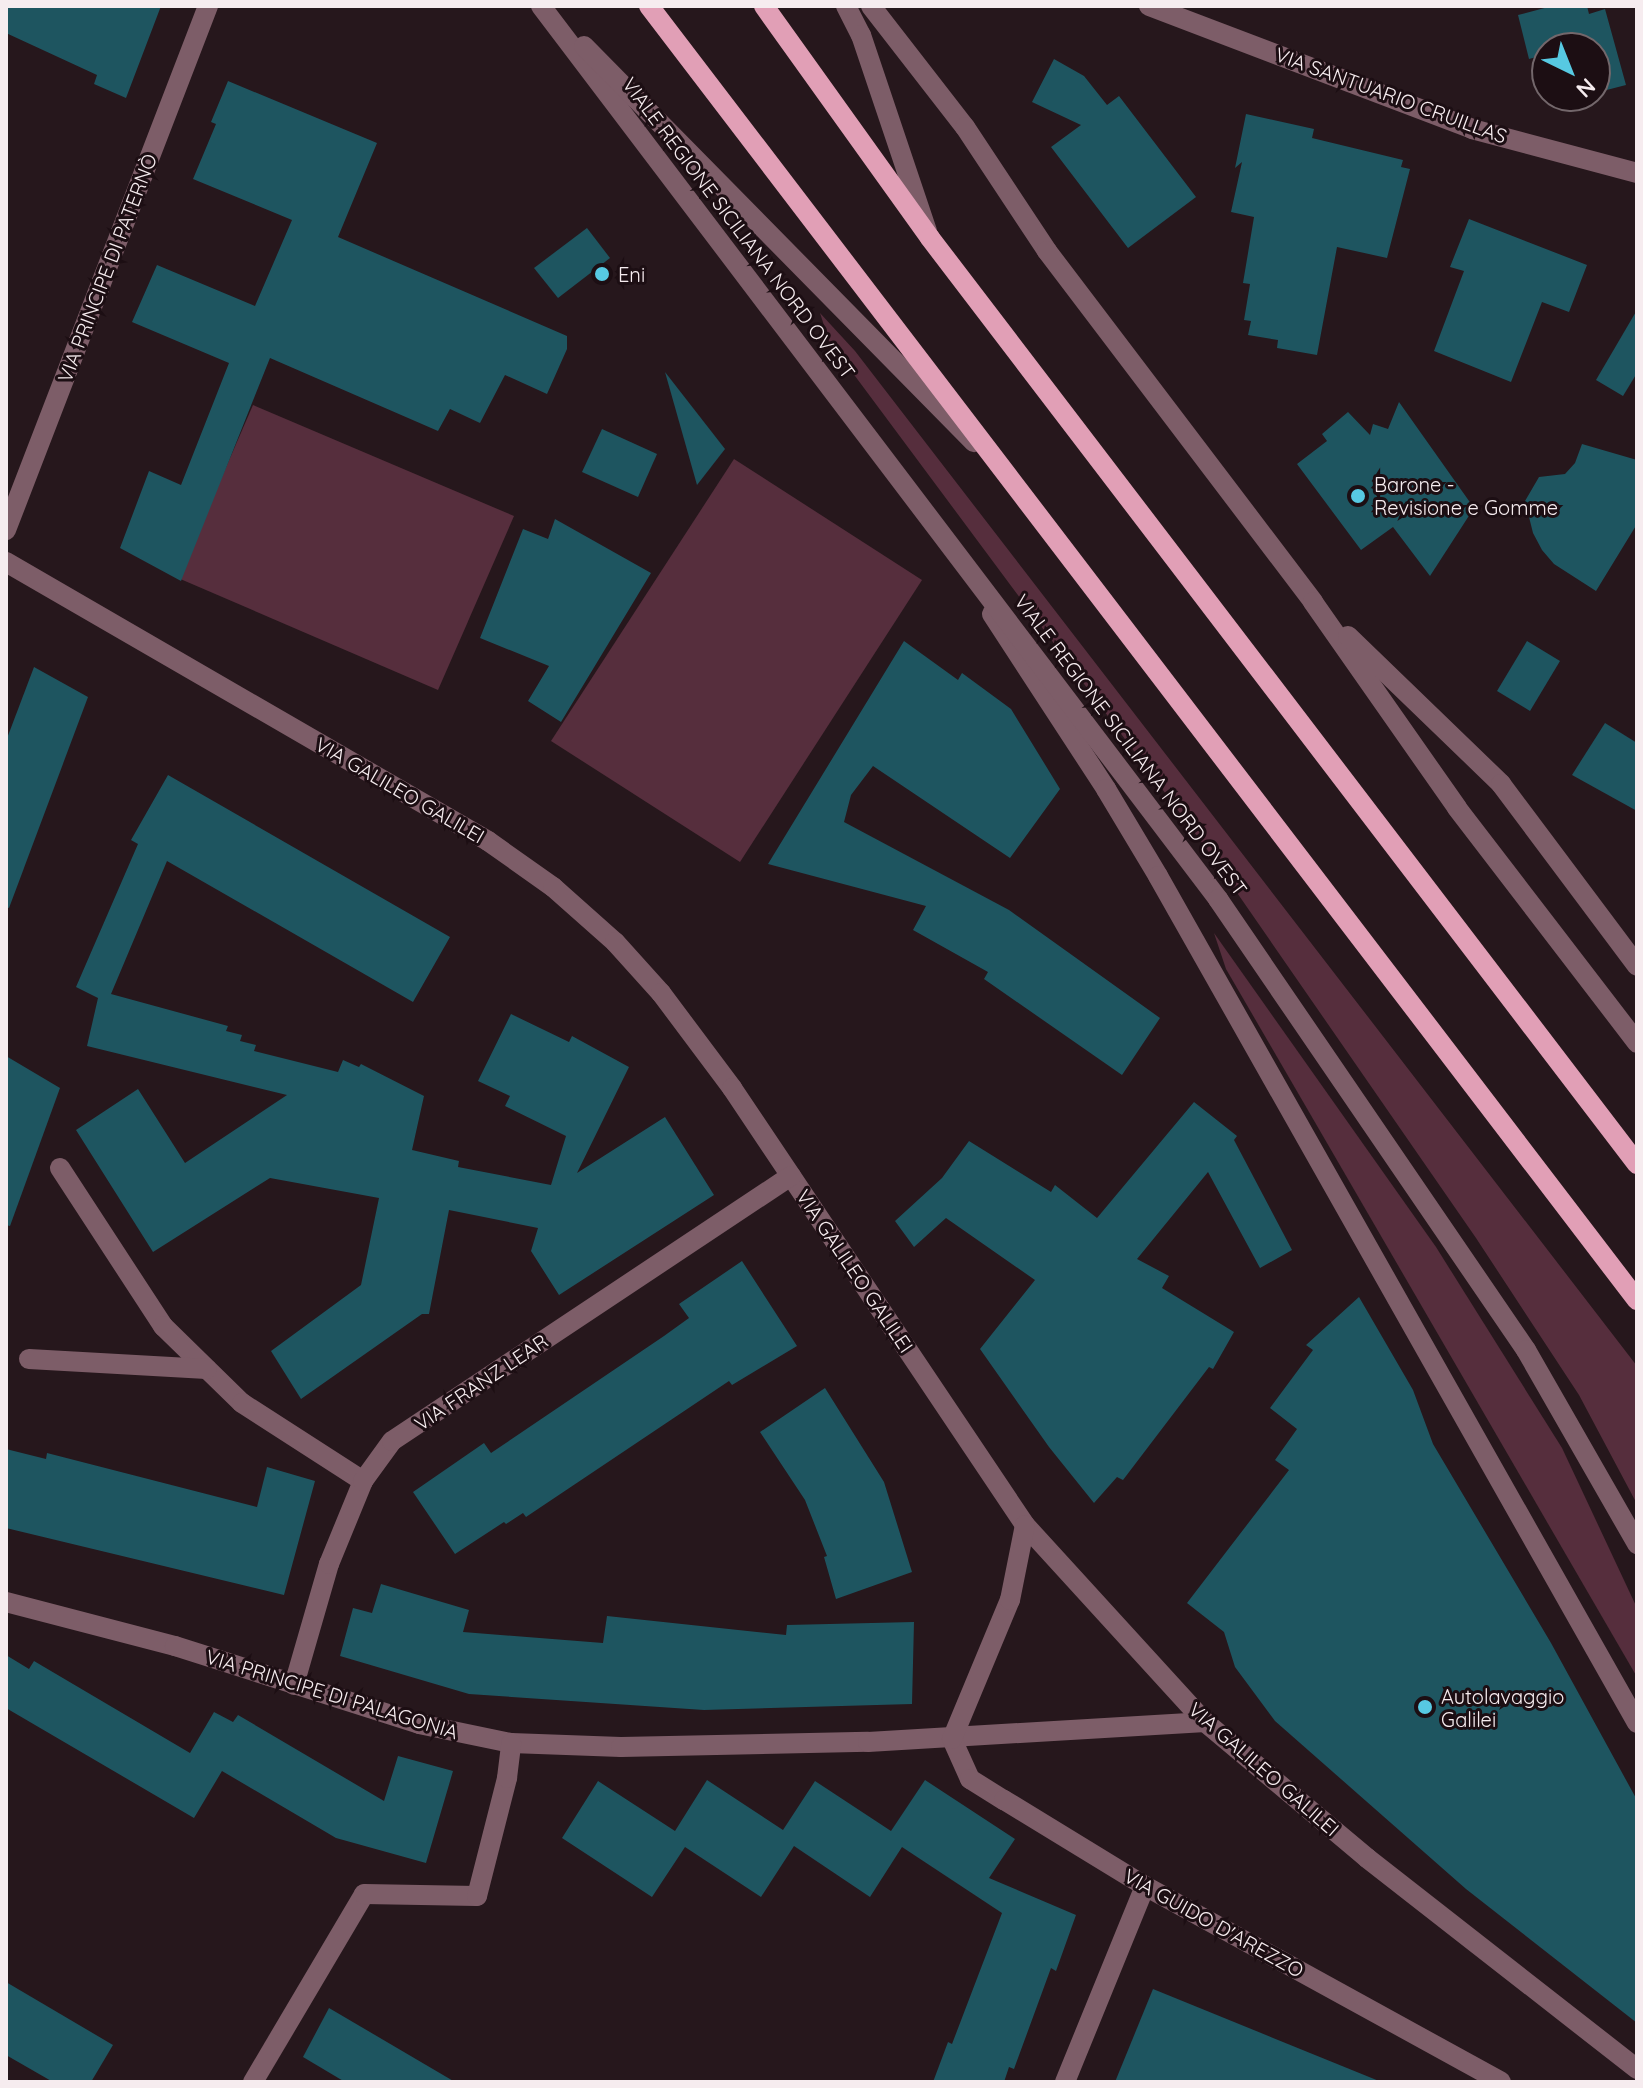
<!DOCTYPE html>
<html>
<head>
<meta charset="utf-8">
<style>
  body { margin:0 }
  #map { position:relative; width:1643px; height:2088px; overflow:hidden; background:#26171c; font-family:Quicksand,sans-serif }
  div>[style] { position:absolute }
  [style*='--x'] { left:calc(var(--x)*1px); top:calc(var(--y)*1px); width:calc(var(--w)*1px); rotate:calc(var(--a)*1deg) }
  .green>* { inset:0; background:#562e3d }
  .building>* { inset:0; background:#1e5560 }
  .minor>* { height:20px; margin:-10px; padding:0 10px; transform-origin:10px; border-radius:10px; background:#7d5d68 }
  .tertiary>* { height:20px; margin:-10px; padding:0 10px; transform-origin:10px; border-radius:10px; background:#7d5d68 }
  .primary>* { height:20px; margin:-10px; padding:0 10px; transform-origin:10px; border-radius:10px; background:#e19fb6 }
  .dots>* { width:22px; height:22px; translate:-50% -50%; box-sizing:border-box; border:4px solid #1c0e13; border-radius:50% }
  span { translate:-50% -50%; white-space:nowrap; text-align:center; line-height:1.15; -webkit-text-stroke:6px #1c0e13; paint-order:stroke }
  .street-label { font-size:20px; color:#f6ecef }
  .poi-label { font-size:20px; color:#f6ecef }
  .left { translate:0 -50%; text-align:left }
  .frame { position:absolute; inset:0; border:8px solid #f6ecef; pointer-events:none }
  .north { position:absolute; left:1531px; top:32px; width:80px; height:80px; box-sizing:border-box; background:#1c0e13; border:2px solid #73676b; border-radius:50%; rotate:137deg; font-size:22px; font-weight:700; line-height:32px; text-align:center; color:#f6ecef }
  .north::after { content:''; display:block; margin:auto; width:28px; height:36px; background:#57c9e2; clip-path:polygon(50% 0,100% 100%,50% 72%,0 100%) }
</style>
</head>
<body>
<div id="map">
  <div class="green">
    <div style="clip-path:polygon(820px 313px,855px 351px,1637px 1366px,1637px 1504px,1579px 1395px,1476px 1238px,1206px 848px,829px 341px)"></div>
    <div style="clip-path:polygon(253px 405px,514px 516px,438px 690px,178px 578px)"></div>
    <div style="clip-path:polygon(734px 459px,922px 580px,740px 862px,551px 741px)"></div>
    <div style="clip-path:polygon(1214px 933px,1436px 1247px,1562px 1448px,1637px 1608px,1637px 1677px,1226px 969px)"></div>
  </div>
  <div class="building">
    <div style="clip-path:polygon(6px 6px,161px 6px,126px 98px,94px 84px,97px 75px,6px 33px)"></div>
    <div style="clip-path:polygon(1552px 6px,1587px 6px,1589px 14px,1605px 9px,1626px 85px,1595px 93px,1595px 48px,1547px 48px,1547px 54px,1529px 59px,1518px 15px)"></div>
    <div style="clip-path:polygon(1054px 59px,1084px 76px,1107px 105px,1119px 96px,1196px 197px,1128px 248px,1051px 147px,1081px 125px,1032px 102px)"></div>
    <div style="clip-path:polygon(228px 81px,377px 143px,338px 237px,567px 336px,567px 349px,547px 394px,505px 375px,480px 423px,450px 409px,438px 431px,270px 358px,181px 581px,120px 548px,149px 471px,181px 485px,229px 363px,132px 322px,157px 265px,255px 306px,292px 220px,193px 179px,216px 124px,211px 122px)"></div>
    <div style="clip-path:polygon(1246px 114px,1314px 129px,1312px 138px,1403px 160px,1401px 167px,1410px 169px,1387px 258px,1337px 247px,1317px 355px,1277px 348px,1278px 340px,1248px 335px,1251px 321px,1244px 320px,1250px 284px,1243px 283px,1254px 217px,1231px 212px,1242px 162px,1235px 168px)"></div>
    <div style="clip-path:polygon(1469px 219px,1587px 265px,1569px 312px,1542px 302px,1511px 382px,1434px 351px,1464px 271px,1450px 267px)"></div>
    <div style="clip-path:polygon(587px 228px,610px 258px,558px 298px,534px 268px)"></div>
    <div style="clip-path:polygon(1637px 310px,1637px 373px,1623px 396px,1596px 380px)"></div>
    <div style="clip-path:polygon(665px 372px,725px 449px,697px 485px)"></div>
    <div style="clip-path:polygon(1399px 402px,1474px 508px,1430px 576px,1393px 527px,1361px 550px,1297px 464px,1327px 441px,1322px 434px,1348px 412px,1370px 435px,1373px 424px,1388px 429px)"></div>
    <div style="clip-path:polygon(602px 429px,657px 454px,638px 497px,582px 472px)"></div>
    <div style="clip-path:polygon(1582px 444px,1637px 460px,1637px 524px,1596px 591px,1554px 564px,1542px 550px,1533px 533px,1525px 501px,1539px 477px,1565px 474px,1575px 463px)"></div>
    <div style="clip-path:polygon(555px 519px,651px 573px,561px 722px,528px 701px,549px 666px,480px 638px,523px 529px,548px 539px)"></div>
    <div style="clip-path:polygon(904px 641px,958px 680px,962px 673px,1011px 709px,1060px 789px,1010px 858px,873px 766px,851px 795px,844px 822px,1009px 910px,1160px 1018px,1122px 1075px,984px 979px,988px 972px,913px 930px,926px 906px,768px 864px)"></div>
    <div style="clip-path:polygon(1527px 641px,1560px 661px,1530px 711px,1497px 691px)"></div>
    <div style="clip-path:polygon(34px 667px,88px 697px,9px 908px,6px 907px,6px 741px)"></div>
    <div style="clip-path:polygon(1605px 723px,1637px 743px,1637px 811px,1572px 775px)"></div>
    <div style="clip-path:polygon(168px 775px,450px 937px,413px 1002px,167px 861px,111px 994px,228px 1026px,226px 1031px,242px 1035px,240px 1041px,256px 1045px,254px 1051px,338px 1072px,343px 1060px,359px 1067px,361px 1064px,424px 1096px,412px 1150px,459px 1161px,458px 1167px,551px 1185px,566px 1136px,505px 1106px,510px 1096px,478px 1081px,511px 1014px,569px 1042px,572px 1036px,629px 1067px,577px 1173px,665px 1117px,714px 1195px,559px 1295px,531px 1251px,538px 1228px,449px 1210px,429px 1314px,422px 1314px,301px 1399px,271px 1351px,361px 1285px,379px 1198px,270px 1178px,153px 1252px,76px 1130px,138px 1089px,185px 1163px,287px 1095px,87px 1046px,98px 998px,76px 987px,138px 844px,131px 840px)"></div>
    <div style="clip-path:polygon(6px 1056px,60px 1088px,10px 1226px,6px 1225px)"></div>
    <div style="clip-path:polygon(1194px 1102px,1237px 1136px,1234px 1140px,1292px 1250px,1260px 1268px,1208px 1172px,1137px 1259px,1169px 1276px,1162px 1288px,1234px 1332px,1213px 1369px,1209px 1367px,1123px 1480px,1117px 1477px,1094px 1503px,1049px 1447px,980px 1349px,1035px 1280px,946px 1218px,914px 1247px,895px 1221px,942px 1178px,969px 1141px,1051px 1192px,1055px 1185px,1097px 1218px)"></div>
    <div style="clip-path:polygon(742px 1261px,797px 1346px,732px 1385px,729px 1381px,526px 1517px,523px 1513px,506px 1524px,504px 1522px,455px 1554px,413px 1492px,484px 1443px,491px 1453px,664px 1336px,689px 1318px,679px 1304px)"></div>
    <div style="clip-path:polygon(1359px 1297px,1413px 1390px,1433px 1444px,1551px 1643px,1637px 1800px,1637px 2023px,1466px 1889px,1275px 1721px,1235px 1667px,1224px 1632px,1187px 1603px,1289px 1470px,1275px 1460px,1297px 1429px,1270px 1408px,1313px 1350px,1306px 1345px)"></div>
    <div style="clip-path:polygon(825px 1388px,884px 1482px,912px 1572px,836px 1599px,824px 1557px,827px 1556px,805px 1500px,760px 1432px)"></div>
    <div style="clip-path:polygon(6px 1449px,46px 1459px,47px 1453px,257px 1507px,267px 1467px,315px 1481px,284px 1595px,6px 1528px)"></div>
    <div style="clip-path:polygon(381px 1584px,469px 1610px,463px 1632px,603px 1643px,607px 1616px,786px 1635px,787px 1625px,914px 1622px,912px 1704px,704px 1710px,469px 1694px,340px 1656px,353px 1608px,372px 1613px)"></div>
    <div style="clip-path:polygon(6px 1655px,29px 1669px,34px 1661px,190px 1753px,214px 1712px,233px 1722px,238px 1715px,384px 1801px,398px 1756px,453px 1771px,426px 1863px,336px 1838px,222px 1771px,194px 1818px,6px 1708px)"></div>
    <div style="clip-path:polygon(707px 1780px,783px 1830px,815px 1781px,891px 1831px,925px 1780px,1015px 1839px,989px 1878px,1076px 1915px,1056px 1971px,1051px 1968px,1014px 2069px,1009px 2067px,1004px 2082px,933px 2082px,948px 2042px,952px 2044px,1002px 1913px,902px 1847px,870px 1897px,794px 1846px,761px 1897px,685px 1847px,652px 1897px,562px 1838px,598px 1781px,675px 1831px)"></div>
    <div style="clip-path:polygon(6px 1982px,113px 2045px,91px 2082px,53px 2082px,6px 2055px)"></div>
    <div style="clip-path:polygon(1153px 1989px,1379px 2081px,1378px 2082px,1115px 2082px)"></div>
    <div style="clip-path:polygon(329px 2008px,455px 2082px,345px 2082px,303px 2057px)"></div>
  </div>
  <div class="minor">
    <div style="--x:1149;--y:6;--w:346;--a:20.8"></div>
    <div style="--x:1472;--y:129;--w:171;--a:14.9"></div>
    <div style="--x:6;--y:530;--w:562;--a:-68.92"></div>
    <div style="--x:6;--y:562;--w:557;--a:30.06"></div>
    <div style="--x:488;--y:841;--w:80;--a:35.3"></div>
    <div style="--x:553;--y:887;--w:83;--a:41.6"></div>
    <div style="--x:615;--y:942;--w:69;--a:48"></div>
    <div style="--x:661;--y:993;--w:119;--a:53.2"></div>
    <div style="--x:732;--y:1088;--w:526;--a:56.16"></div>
    <div style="--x:1025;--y:1525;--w:267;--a:47.6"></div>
    <div style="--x:1205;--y:1722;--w:212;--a:40"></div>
    <div style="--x:1367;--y:1858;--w:343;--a:38"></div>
    <div style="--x:992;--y:614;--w:209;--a:56.9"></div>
    <div style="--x:1106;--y:789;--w:101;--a:59.1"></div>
    <div style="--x:1158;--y:876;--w:973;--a:60.51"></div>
    <div style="--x:60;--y:1168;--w:189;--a:56.9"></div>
    <div style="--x:163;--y:1326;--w:110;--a:44.3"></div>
    <div style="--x:242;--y:1403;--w:144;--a:32.8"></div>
    <div style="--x:29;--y:1359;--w:178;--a:3.2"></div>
    <div style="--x:6;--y:1602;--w:175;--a:14.6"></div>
    <div style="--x:175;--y:1646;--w:256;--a:17.7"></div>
    <div style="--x:419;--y:1724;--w:94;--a:11.7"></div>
    <div style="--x:511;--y:1743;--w:110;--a:2.1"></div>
    <div style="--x:621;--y:1747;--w:247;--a:-1.2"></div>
    <div style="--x:868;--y:1742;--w:338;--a:-3.4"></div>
    <div style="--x:294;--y:1685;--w:126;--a:-73.9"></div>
    <div style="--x:329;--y:1564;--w:90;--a:-67.7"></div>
    <div style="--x:363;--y:1481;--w:49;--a:-54.1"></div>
    <div style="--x:392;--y:1441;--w:479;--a:-33.6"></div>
    <div style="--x:952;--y:1739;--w:44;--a:65.8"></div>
    <div style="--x:970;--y:1779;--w:40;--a:32"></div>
    <div style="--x:1004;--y:1800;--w:165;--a:31.4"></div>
    <div style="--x:1145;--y:1886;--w:406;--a:28.8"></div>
    <div style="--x:952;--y:1739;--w:151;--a:-67.4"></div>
    <div style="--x:1010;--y:1600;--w:76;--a:-78.7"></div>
    <div style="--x:253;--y:2082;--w:218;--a:-59.4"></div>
    <div style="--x:364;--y:1894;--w:113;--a:1"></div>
    <div style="--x:477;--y:1896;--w:122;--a:-75.7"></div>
    <div style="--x:507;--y:1778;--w:35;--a:-83"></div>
    <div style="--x:1065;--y:2082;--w:212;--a:-67.8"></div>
  </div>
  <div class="tertiary">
    <div style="--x:541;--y:6;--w:1121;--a:52.83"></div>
    <div style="--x:1218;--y:899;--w:546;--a:55.67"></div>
    <div style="--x:1526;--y:1350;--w:224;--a:60.2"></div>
    <div style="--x:846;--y:6;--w:33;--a:63"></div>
    <div style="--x:861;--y:35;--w:207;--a:71.4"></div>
    <div style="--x:871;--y:6;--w:153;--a:52.2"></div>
    <div style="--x:965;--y:127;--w:149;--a:56.5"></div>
    <div style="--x:1047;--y:251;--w:440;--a:52.8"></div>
    <div style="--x:1313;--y:602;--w:251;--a:55"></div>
    <div style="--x:1457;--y:808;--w:296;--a:52.5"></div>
    <div style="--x:584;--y:46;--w:556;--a:45.44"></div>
    <div style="--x:1348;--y:636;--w:213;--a:44"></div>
    <div style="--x:1501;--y:784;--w:227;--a:53.2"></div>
  </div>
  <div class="primary">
    <div style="--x:649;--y:6;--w:1628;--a:52.64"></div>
    <div style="--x:764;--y:6;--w:285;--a:54.4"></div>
    <div style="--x:930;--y:238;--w:1165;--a:52.64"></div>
  </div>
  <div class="dots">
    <div style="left:602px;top:274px;background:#57c9e2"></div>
    <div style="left:1358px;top:496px;background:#57c9e2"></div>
    <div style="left:1425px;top:1707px;background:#57c9e2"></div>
  </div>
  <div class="street-label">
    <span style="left:1391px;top:95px;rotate:20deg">VIA SANTUARIO CRUILLAS</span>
    <span style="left:739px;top:228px;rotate:53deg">VIALE REGIONE SICILIANA NORD OVEST</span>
    <span style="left:107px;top:268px;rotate:-69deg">VIA PRINCIPE DI PATERNÒ</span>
    <span style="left:1131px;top:745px;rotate:53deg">VIALE REGIONE SICILIANA NORD OVEST</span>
    <span style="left:400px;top:790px;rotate:30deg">VIA GALILEO GALILEI</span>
    <span style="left:855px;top:1271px;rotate:56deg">VIA GALILEO GALILEI</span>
    <span style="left:481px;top:1382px;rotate:-34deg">VIA FRANZ LEAR</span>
    <span style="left:332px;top:1694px;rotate:17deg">VIA PRINCIPE DI PALAGONIA</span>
    <span style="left:1264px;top:1769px;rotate:41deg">VIA GALILEO GALILEI</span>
    <span style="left:1214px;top:1923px;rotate:29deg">VIA GUIDO D'AREZZO</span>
  </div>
  <div class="poi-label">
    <span class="left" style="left:618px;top:274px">Eni</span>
    <span class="left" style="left:1374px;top:496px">Barone -<br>Revisione e Gomme</span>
    <span class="left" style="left:1441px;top:1708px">Autolavaggio<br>Galilei</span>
  </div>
  <div class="frame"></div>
  <div class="north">N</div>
</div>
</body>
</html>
